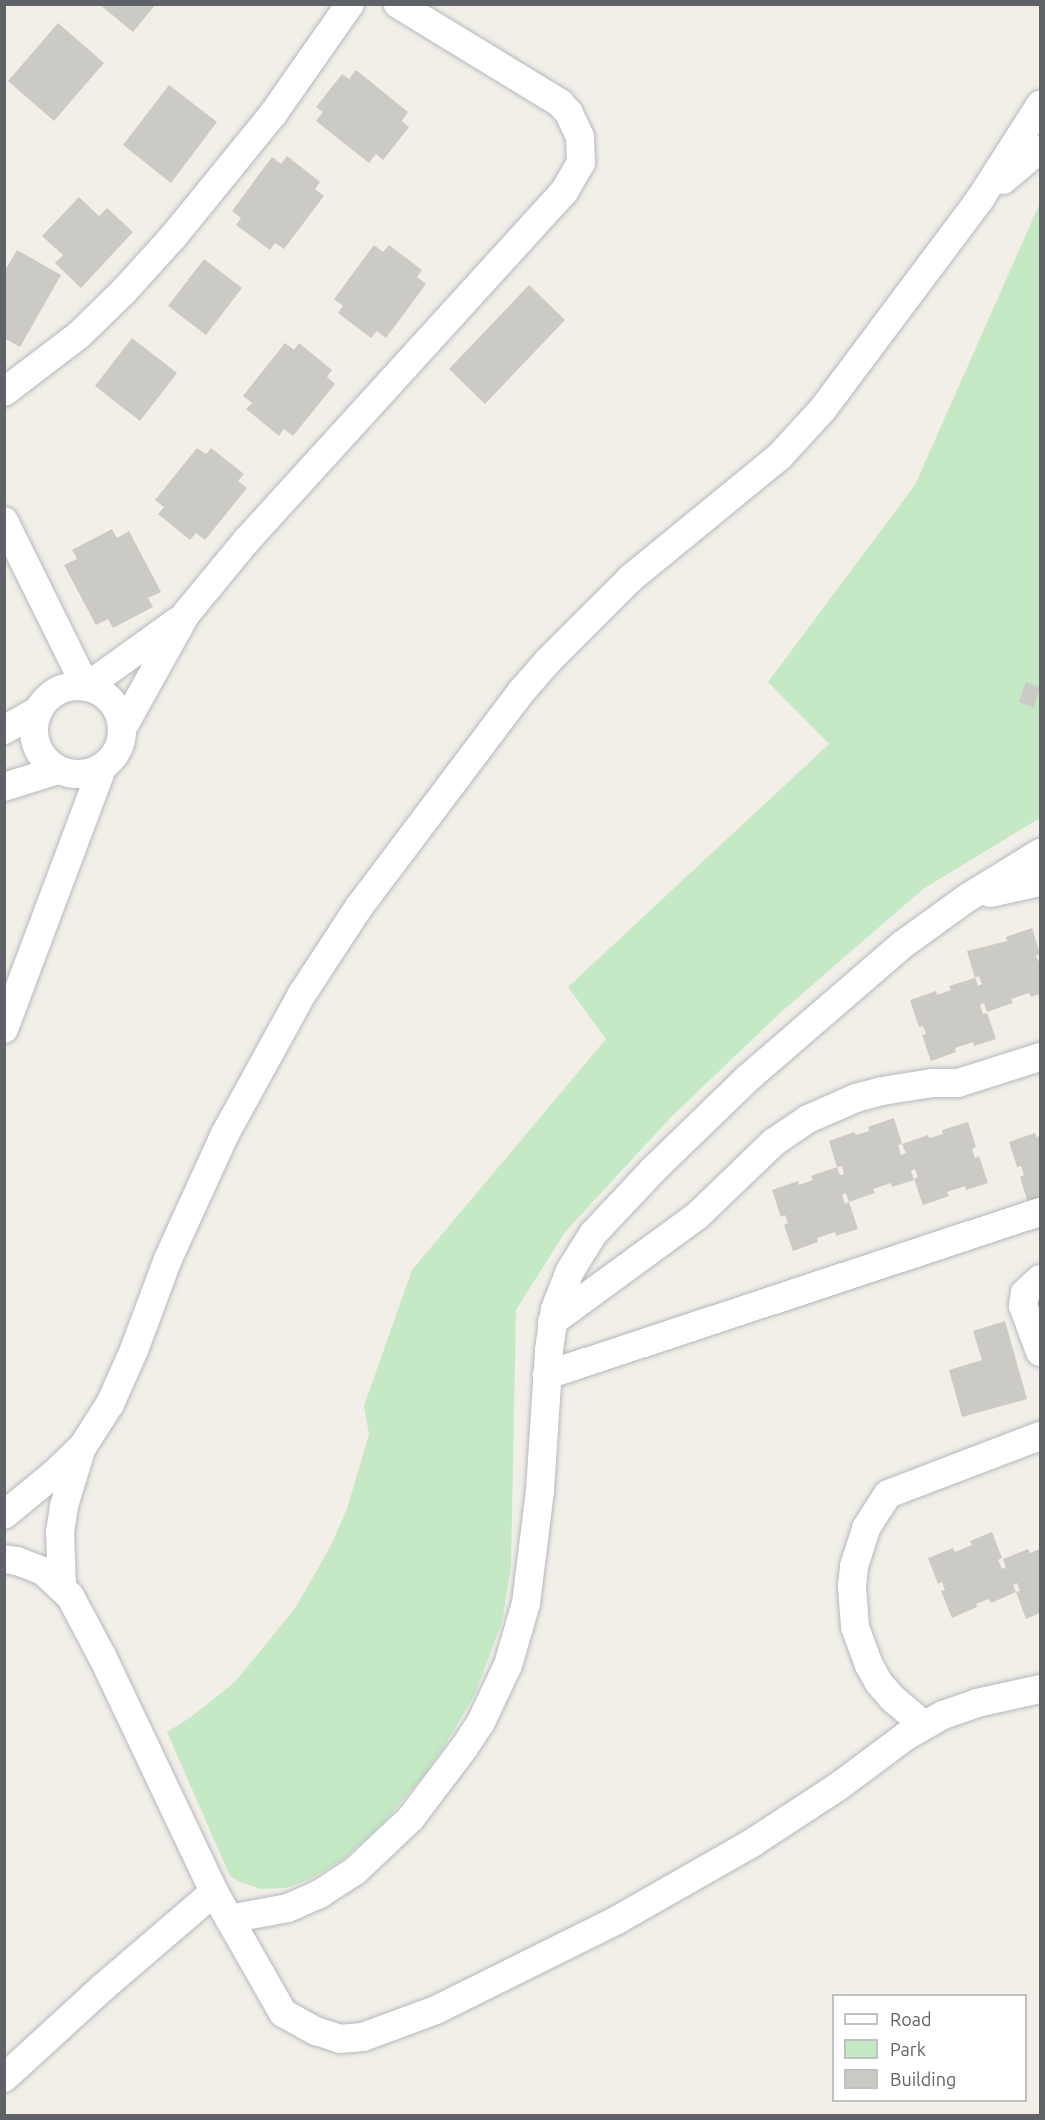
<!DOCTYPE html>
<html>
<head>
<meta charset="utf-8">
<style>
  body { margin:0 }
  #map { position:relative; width:1045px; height:2120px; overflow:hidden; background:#f1efe8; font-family:Ubuntu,sans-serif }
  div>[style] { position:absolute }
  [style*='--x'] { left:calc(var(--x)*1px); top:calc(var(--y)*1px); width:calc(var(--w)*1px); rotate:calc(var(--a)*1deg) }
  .green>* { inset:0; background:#c5e8c5 }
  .building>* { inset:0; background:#cccac5 }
  .roads { filter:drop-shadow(0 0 2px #b5b8bc) drop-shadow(0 0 2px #b5b8bc) }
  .minor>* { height:28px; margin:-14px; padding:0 14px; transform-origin:14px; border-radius:14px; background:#fff }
  .minor>.ring { margin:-14px; padding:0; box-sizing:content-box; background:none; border:28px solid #fff; border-radius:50% }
  span { translate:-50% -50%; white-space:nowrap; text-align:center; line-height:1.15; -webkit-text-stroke:6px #fff; paint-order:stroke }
  .frame { position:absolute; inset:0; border:6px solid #5f6368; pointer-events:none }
  .legend { position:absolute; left:832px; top:1994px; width:195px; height:108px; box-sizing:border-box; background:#fff; border:2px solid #bfc1c3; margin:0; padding:8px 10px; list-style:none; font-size:18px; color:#5f6368 }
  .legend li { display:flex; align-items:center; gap:12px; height:30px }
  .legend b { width:30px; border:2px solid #bfc1c3 }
</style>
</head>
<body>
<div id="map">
  <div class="green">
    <div style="clip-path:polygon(1040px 203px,1040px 818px,923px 889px,781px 1012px,671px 1117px,565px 1232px,516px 1310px,511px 1565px,502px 1622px,475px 1694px,445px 1745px,423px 1777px,380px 1826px,342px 1860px,310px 1879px,286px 1888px,261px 1889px,240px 1882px,230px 1876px,167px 1732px,191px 1717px,235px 1682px,296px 1607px,331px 1545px,347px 1509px,369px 1434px,364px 1406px,412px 1270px,606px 1039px,568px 987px,829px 744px,768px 682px,915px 485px)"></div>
  </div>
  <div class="building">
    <div style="clip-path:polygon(99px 4px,156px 4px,133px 32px)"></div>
    <div style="clip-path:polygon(58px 23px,104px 63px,54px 121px,8px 81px)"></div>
    <div style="clip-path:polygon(356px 70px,408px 112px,402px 121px,409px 127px,383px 160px,376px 154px,369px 163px,316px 121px,323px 112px,316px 107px,342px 74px,349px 79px)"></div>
    <div style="clip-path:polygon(169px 85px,217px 122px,171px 183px,123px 145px)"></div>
    <div style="clip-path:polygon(287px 156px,320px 182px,315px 189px,324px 196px,284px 249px,275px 243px,270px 250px,236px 225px,241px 218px,232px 211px,272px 157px,281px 164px)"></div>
    <div style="clip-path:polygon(79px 197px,99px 216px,107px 208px,133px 232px,81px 288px,55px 263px,63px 255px,42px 236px)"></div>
    <div style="clip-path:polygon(374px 245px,383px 252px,389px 245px,422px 270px,417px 277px,426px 284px,386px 338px,377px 331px,371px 338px,338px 313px,343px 306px,334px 299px)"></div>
    <div style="clip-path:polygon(17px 250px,61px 275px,20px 347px,4px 338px,4px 272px)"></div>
    <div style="clip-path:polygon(204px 259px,242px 288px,206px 335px,168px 306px)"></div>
    <div style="clip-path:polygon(529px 285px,565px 320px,485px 404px,449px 369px)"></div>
    <div style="clip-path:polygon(132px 338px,177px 373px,140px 421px,95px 386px)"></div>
    <div style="clip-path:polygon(285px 343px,294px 350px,299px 343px,332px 370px,327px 377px,335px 384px,293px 436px,284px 429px,279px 436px,246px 409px,252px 403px,243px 396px)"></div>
    <div style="clip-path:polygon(197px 448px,206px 454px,211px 448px,244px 474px,238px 481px,247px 488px,205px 540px,196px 533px,190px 540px,158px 514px,164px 507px,155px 500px)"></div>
    <div style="clip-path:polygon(112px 529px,117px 538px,129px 531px,161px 592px,148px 598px,153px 607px,113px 628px,108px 619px,96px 625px,64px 565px,77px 559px,72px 550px)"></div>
    <div style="clip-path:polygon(1026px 682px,1040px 688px,1034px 708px,1019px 702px)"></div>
    <div style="clip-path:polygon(evenodd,1032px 928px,1040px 954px,1036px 956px,1040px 964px,1040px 994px,1031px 997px,1029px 993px,1011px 999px,1013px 1003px,987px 1012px,984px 1003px,980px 1005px,983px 1014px,987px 1013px,996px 1039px,974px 1046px,973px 1042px,955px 1048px,956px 1052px,931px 1061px,922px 1035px,926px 1034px,923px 1026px,919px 1027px,910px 1000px,936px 991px,937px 995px,951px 990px,949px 986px,975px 978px,967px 951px,1007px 941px,1006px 937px,1032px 928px,979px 976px,982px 984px,978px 986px,975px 978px,979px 976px)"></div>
    <div style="clip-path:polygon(evenodd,894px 1118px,902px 1144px,898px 1145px,901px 1155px,906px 1153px,902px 1144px,928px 1135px,929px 1138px,943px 1134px,942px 1130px,968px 1122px,976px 1147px,972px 1149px,975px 1158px,979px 1156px,988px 1183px,966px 1190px,965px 1186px,947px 1192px,949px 1196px,923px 1205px,914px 1179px,918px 1177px,915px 1169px,911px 1171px,914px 1180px,892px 1187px,891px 1183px,873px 1189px,875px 1193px,849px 1202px,846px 1193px,842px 1195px,845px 1204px,849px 1202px,858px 1229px,836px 1236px,835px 1232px,817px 1238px,818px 1242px,793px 1251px,784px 1225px,788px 1223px,785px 1215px,781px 1217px,772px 1190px,798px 1181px,799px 1185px,813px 1180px,811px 1176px,837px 1167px,829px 1141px,854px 1132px,856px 1135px,869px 1131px,868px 1127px,894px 1118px,842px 1166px,844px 1174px,840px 1175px,837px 1167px,842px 1166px)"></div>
    <div style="clip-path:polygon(1035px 1133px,1036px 1137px,1040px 1136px,1040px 1199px,1028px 1203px,1020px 1177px,1024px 1175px,1021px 1166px,1017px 1167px,1009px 1142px)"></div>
    <div style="clip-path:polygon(1005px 1321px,1027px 1399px,962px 1417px,949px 1370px,982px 1360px,973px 1331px)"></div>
    <div style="clip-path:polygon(992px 1532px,1002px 1558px,998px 1560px,1002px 1569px,1006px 1567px,1003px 1559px,1028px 1549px,1030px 1553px,1040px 1549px,1040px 1613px,1026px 1619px,1016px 1592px,1020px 1591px,1017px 1583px,1013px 1585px,1016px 1592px,991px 1603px,989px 1599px,976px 1604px,977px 1607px,952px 1618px,941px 1591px,945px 1590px,942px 1582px,938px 1584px,928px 1558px,953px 1548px,955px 1552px,972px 1545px,970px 1541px)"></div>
  </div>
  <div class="roads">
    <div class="minor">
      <div style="--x:1003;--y:180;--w:48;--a:-40"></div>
      <div style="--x:4;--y:392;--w:94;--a:-37.2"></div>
      <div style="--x:79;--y:335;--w:63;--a:-44.4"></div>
      <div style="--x:124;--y:291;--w:73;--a:-47.8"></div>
      <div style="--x:173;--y:237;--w:159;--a:-50.9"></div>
      <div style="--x:273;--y:114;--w:134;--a:-55"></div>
      <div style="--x:4;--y:521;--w:185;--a:63.7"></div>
      <div style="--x:86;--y:687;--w:113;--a:-35.7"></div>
      <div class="ring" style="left:34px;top:686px;width:60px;height:60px"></div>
      <div style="--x:122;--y:729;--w:132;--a:-60.9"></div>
      <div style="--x:186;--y:614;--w:96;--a:-50.5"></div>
      <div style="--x:247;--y:540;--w:471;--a:-47.7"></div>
      <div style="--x:564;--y:192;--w:34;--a:-60"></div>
      <div style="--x:581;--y:163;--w:26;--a:-92"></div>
      <div style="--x:580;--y:137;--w:26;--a:-115"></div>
      <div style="--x:569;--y:113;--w:13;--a:-132"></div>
      <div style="--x:560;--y:103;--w:190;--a:-148.6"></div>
      <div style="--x:4;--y:730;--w:40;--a:-29.7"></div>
      <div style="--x:4;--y:787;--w:57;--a:-17.5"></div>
      <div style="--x:990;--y:893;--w:51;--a:-12.4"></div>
      <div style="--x:4;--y:1029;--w:279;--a:-69.4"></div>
      <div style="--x:1040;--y:1279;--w:21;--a:137"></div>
      <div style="--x:1025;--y:1293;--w:13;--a:99"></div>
      <div style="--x:1023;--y:1306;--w:49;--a:69.7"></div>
      <div style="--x:552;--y:1322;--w:180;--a:-36.2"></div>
      <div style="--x:697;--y:1216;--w:107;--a:-43.9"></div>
      <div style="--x:774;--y:1142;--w:41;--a:-34.1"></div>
      <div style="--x:808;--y:1119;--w:52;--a:-23.6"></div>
      <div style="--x:856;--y:1098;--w:27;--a:-15"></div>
      <div style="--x:882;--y:1091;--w:52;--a:-8.9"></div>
      <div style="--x:933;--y:1083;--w:25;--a:0"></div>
      <div style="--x:958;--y:1083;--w:86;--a:-17.6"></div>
      <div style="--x:547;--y:1375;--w:519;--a:-18.3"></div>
      <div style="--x:4;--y:1515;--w:65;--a:-39.4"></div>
      <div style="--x:54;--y:1474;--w:40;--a:-44"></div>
      <div style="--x:83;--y:1446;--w:50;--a:-57.3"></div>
      <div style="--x:110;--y:1404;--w:59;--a:-66"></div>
      <div style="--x:134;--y:1350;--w:97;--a:-69.5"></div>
      <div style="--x:168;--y:1259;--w:137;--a:-65.5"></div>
      <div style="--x:225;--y:1134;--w:160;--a:-61.2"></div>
      <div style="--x:302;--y:994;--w:104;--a:-56.8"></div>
      <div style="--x:359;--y:907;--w:269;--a:-53"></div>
      <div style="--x:521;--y:692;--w:41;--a:-48.9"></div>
      <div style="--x:548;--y:661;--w:117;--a:-45"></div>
      <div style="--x:631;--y:578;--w:191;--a:-39.3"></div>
      <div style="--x:779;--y:457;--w:65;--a:-47.5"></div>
      <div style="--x:823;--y:409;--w:262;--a:-53.2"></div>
      <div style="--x:980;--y:199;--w:112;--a:-57.4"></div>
      <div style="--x:4;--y:1559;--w:13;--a:9"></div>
      <div style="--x:17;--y:1561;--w:28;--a:21"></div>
      <div style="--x:43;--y:1571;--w:37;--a:43"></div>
      <div style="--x:70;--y:1596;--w:70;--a:62"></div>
      <div style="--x:103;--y:1658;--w:259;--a:64.6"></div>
      <div style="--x:214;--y:1892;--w:139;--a:60.3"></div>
      <div style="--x:283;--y:2013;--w:38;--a:29"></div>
      <div style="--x:316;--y:2031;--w:25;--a:18"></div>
      <div style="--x:340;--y:2039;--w:23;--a:-5"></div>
      <div style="--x:363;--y:2037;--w:78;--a:-20.3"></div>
      <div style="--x:436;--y:2010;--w:204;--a:-26.4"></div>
      <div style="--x:619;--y:1919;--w:153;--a:-29.7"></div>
      <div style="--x:752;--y:1843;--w:104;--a:-33.2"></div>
      <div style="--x:839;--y:1786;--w:84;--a:-36.7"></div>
      <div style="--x:906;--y:1736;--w:43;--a:-29.6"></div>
      <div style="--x:943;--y:1715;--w:36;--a:-19"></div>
      <div style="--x:977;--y:1703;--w:65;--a:-12.5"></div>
      <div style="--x:62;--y:1586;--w:54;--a:-92.1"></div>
      <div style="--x:60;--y:1532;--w:26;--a:-81"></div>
      <div style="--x:64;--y:1506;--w:55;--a:-73.2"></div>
      <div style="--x:924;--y:1725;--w:40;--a:-140"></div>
      <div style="--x:893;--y:1699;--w:21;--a:-131"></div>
      <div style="--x:879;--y:1683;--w:21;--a:-119"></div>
      <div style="--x:869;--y:1665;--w:40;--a:-110.2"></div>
      <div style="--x:855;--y:1627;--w:41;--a:-94.2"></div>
      <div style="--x:852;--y:1586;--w:20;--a:-84"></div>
      <div style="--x:854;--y:1566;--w:40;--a:-72"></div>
      <div style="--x:866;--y:1528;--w:40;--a:-57.1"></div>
      <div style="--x:888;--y:1494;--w:163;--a:-20.9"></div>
      <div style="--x:229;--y:1919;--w:60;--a:-10.6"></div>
      <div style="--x:288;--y:1908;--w:36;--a:-24"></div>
      <div style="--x:321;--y:1893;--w:40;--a:-32.9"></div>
      <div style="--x:355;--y:1871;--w:77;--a:-43.4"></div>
      <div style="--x:411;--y:1818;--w:88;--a:-52.9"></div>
      <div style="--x:464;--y:1748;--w:31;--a:-57"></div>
      <div style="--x:481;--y:1722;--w:63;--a:-64.7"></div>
      <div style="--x:508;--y:1665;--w:65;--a:-73.8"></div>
      <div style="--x:526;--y:1603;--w:113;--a:-82.9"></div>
      <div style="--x:540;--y:1491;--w:141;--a:-86.3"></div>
      <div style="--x:549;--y:1350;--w:41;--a:-81.7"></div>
      <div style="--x:555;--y:1309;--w:41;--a:-68.5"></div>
      <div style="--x:570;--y:1271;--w:44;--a:-58.1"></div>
      <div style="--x:593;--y:1234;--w:88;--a:-46.8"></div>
      <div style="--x:653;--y:1170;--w:132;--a:-44.1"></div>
      <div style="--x:748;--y:1078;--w:203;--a:-40.8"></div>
      <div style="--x:902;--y:945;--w:80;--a:-35.9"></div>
      <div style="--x:967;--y:898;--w:86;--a:-31.7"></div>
      <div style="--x:4;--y:2078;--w:132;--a:-42.5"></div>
      <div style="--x:101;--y:1989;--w:149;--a:-40.6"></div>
    </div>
  </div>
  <div class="frame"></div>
  <ul class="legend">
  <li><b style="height:8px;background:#fff"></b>Road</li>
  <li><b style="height:16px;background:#c5e8c5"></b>Park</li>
  <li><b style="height:16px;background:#cccac5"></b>Building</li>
  </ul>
</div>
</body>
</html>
